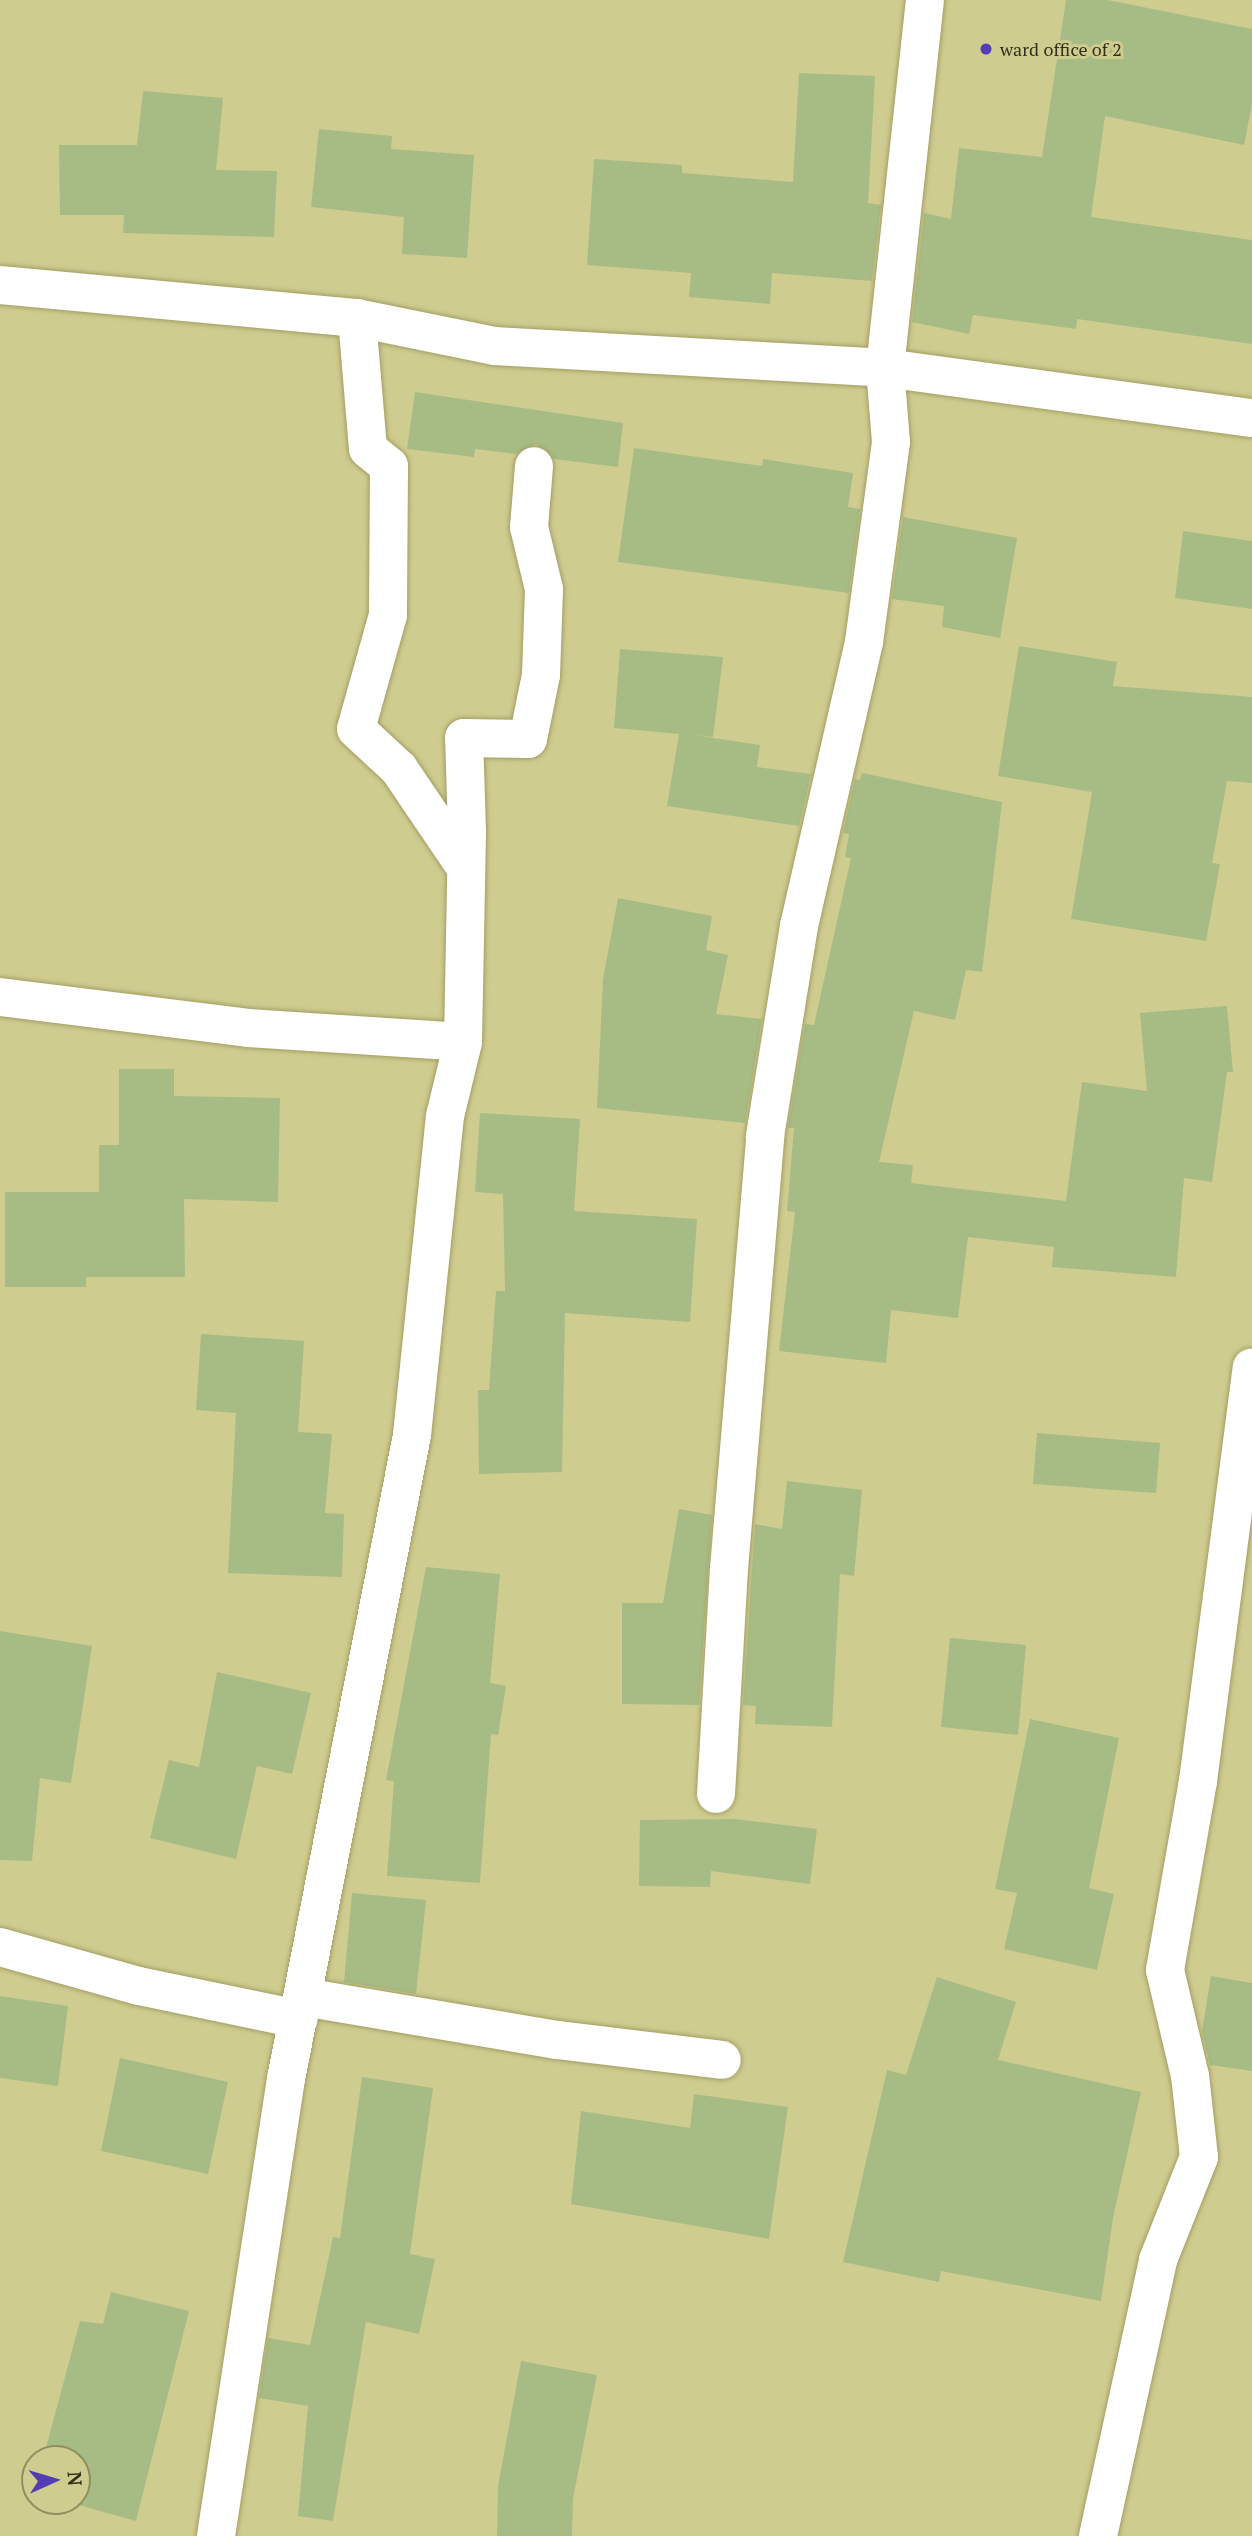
<!DOCTYPE html>
<html>
<head>
<meta charset="utf-8">
<style>
  body { margin:0 }
  #map { position:relative; width:1252px; height:2536px; overflow:hidden; background:#cfcc90; font-family:"PT Serif",serif }
  div>[style] { position:absolute }
  [style*='--x'] { left:calc(var(--x)*1px); top:calc(var(--y)*1px); width:calc(var(--w)*1px); rotate:calc(var(--a)*1deg) }
  .building>* { inset:0; background:#a7bc85 }
  .roads { filter:drop-shadow(0 0 2px #a29f64) drop-shadow(0 0 2px #a29f64) }
  .street>* { height:38px; margin:-19px; padding:0 19px; transform-origin:19px; border-radius:19px; background:#fff }
  .dots>* { width:19px; height:19px; translate:-50% -50%; box-sizing:border-box; border:4px solid #cfcc90; border-radius:50% }
  span { translate:-50% -50%; white-space:nowrap; text-align:center; line-height:1.15; -webkit-text-stroke:6px #cfcc90; paint-order:stroke }
  .poi-label { font-size:18px; color:#323018 }
  .left { translate:0 -50%; text-align:left }
  .north { position:absolute; left:21px; top:2445px; width:70px; height:70px; box-sizing:border-box; background:#cfcc90; border:2px solid #908e60; border-radius:50%; rotate:86deg; font-size:19px; font-weight:700; line-height:28px; text-align:center; color:#323018 }
  .north::after { content:''; display:block; margin:auto; width:24px; height:32px; background:#533cb4; clip-path:polygon(50% 0,100% 100%,50% 72%,0 100%) }
</style>
</head>
<body>
<div id="map">
  <div class="building">
    <div style="clip-path:polygon(1066px 0,1108px 0,1252px 29px,1252px 104px,1244px 145px,1105px 116px,1091px 217px,1252px 240px,1252px 344px,1077px 319px,1076px 329px,973px 315px,969px 334px,912px 322px,924px 213px,951px 219px,959px 148px,1042px 157px)"></div>
    <div style="clip-path:polygon(799px 73px,875px 76px,868px 203px,881px 205px,872px 281px,772px 273px,770px 304px,689px 297px,691px 273px,587px 265px,594px 159px,682px 165px,682px 173px,793px 182px)"></div>
    <div style="clip-path:polygon(143px 91px,223px 98px,216px 170px,277px 171px,274px 237px,123px 233px,124px 215px,60px 215px,59px 145px,137px 145px)"></div>
    <div style="clip-path:polygon(319px 129px,392px 136px,391px 149px,474px 155px,467px 258px,402px 254px,404px 217px,311px 207px)"></div>
    <div style="clip-path:polygon(415px 392px,623px 423px,618px 467px,554px 459px,536px 444px,516px 454px,475px 449px,474px 457px,407px 449px)"></div>
    <div style="clip-path:polygon(634px 448px,762px 466px,763px 459px,853px 473px,848px 507px,860px 509px,849px 593px,618px 562px)"></div>
    <div style="clip-path:polygon(903px 517px,1017px 538px,1000px 638px,942px 627px,944px 606px,892px 599px)"></div>
    <div style="clip-path:polygon(1183px 531px,1252px 541px,1252px 609px,1175px 598px)"></div>
    <div style="clip-path:polygon(1019px 646px,1117px 662px,1113px 686px,1252px 697px,1252px 783px,1227px 781px,1212px 863px,1220px 864px,1206px 941px,1071px 919px,1092px 792px,998px 776px)"></div>
    <div style="clip-path:polygon(620px 649px,723px 657px,713px 737px,694px 735px,760px 745px,757px 767px,811px 774px,799px 826px,667px 806px,679px 734px,614px 728px)"></div>
    <div style="clip-path:polygon(862px 773px,1002px 802px,982px 972px,966px 970px,955px 1020px,914px 1011px,879px 1162px,913px 1165px,911px 1183px,1066px 1201px,1082px 1082px,1147px 1091px,1140px 1013px,1227px 1006px,1233px 1072px,1227px 1072px,1212px 1182px,1184px 1178px,1176px 1277px,1052px 1267px,1054px 1247px,968px 1237px,958px 1318px,891px 1310px,886px 1363px,779px 1351px,795px 1212px,787px 1211px,794px 1128px,788px 1128px,805px 1024px,814px 1025px,851px 858px,845px 857px,849px 834px,843px 833px,855px 779px,860px 780px)"></div>
    <div style="clip-path:polygon(618px 898px,712px 916px,706px 950px,728px 955px,716px 1014px,762px 1019px,745px 1123px,597px 1108px,603px 979px)"></div>
    <div style="clip-path:polygon(119px 1069px,174px 1069px,174px 1096px,280px 1098px,278px 1202px,184px 1199px,185px 1277px,86px 1277px,86px 1287px,5px 1287px,5px 1192px,99px 1192px,99px 1145px,119px 1145px)"></div>
    <div style="clip-path:polygon(480px 1113px,580px 1119px,574px 1211px,697px 1219px,690px 1322px,565px 1313px,562px 1472px,479px 1474px,478px 1390px,489px 1390px,496px 1291px,505px 1291px,503px 1194px,475px 1192px)"></div>
    <div style="clip-path:polygon(201px 1334px,304px 1341px,298px 1432px,332px 1434px,325px 1513px,344px 1514px,342px 1577px,228px 1573px,236px 1413px,196px 1410px)"></div>
    <div style="clip-path:polygon(1037px 1433px,1160px 1443px,1156px 1493px,1033px 1484px)"></div>
    <div style="clip-path:polygon(787px 1481px,862px 1490px,854px 1576px,840px 1574px,832px 1727px,755px 1724px,756px 1706px,743px 1705px,755px 1524px,782px 1529px)"></div>
    <div style="clip-path:polygon(679px 1509px,712px 1515px,699px 1705px,622px 1704px,622px 1603px,663px 1603px)"></div>
    <div style="clip-path:polygon(426px 1567px,500px 1574px,490px 1683px,506px 1686px,498px 1735px,491px 1734px,480px 1883px,387px 1876px,394px 1781px,386px 1780px)"></div>
    <div style="clip-path:polygon(0 1631px,92px 1646px,71px 1783px,40px 1778px,32px 1861px,0 1860px)"></div>
    <div style="clip-path:polygon(950px 1638px,1026px 1645px,1018px 1735px,941px 1727px)"></div>
    <div style="clip-path:polygon(217px 1672px,311px 1693px,292px 1774px,257px 1766px,236px 1859px,150px 1838px,169px 1760px,199px 1767px)"></div>
    <div style="clip-path:polygon(1030px 1719px,1119px 1738px,1089px 1888px,1114px 1894px,1097px 1970px,1004px 1949px,1017px 1893px,995px 1889px)"></div>
    <div style="clip-path:polygon(735px 1819px,817px 1829px,810px 1884px,711px 1871px,710px 1887px,639px 1886px,640px 1820px)"></div>
    <div style="clip-path:polygon(352px 1893px,426px 1900px,416px 1994px,344px 1982px)"></div>
    <div style="clip-path:polygon(1211px 1976px,1252px 1983px,1252px 2071px,1210px 2065px,1202px 2031px)"></div>
    <div style="clip-path:polygon(937px 1977px,1016px 2002px,998px 2060px,1141px 2092px,1113px 2218px,1101px 2301px,941px 2271px,939px 2282px,843px 2262px,887px 2070px,906px 2075px)"></div>
    <div style="clip-path:polygon(0 1996px,68px 2006px,58px 2086px,0 2078px)"></div>
    <div style="clip-path:polygon(120px 2058px,228px 2082px,208px 2174px,101px 2151px)"></div>
    <div style="clip-path:polygon(362px 2077px,433px 2088px,410px 2254px,435px 2259px,419px 2334px,366px 2322px,333px 2521px,298px 2516px,308px 2406px,259px 2398px,268px 2338px,310px 2345px,333px 2237px,340px 2238px)"></div>
    <div style="clip-path:polygon(694px 2094px,788px 2107px,769px 2239px,571px 2204px,581px 2111px,690px 2128px)"></div>
    <div style="clip-path:polygon(111px 2292px,189px 2311px,136px 2521px,64px 2501px,77px 2501px,77px 2459px,43px 2459px,80px 2321px,103px 2324px)"></div>
    <div style="clip-path:polygon(521px 2361px,597px 2375px,573px 2499px,572px 2536px,497px 2536px,498px 2486px)"></div>
  </div>
  <div class="roads">
    <div class="street">
      <div style="--x:0;--y:285;--w:359;--a:5.3"></div>
      <div style="--x:357;--y:318;--w:141;--a:11.5"></div>
      <div style="--x:495;--y:346;--w:391;--a:3.2"></div>
      <div style="--x:885;--y:368;--w:370;--a:7.8"></div>
      <div style="--x:357;--y:318;--w:131;--a:85.2"></div>
      <div style="--x:368;--y:449;--w:27;--a:39"></div>
      <div style="--x:389;--y:466;--w:149;--a:90.4"></div>
      <div style="--x:388;--y:615;--w:118;--a:105.7"></div>
      <div style="--x:356;--y:729;--w:59;--a:42.9"></div>
      <div style="--x:399;--y:769;--w:116;--a:55.9"></div>
      <div style="--x:0;--y:997;--w:250;--a:7.1"></div>
      <div style="--x:248;--y:1028;--w:215;--a:3.7"></div>
      <div style="--x:716;--y:1794;--w:225;--a:-86.7"></div>
      <div style="--x:729;--y:1569;--w:434;--a:-85.2"></div>
      <div style="--x:765;--y:1136;--w:213;--a:-80.8"></div>
      <div style="--x:799;--y:926;--w:291;--a:-77.1"></div>
      <div style="--x:864;--y:642;--w:202;--a:-82.3"></div>
      <div style="--x:891;--y:442;--w:74;--a:-94.6"></div>
      <div style="--x:885;--y:368;--w:370;--a:-83.8"></div>
      <div style="--x:0;--y:1947;--w:144;--a:15.7"></div>
      <div style="--x:139;--y:1986;--w:163;--a:11.7"></div>
      <div style="--x:303;--y:1997;--w:258;--a:9.6"></div>
      <div style="--x:557;--y:2040;--w:166;--a:6.9"></div>
      <div style="--x:216;--y:2536;--w:462;--a:-81.3"></div>
      <div style="--x:286;--y:2079;--w:656;--a:-78.93"></div>
      <div style="--x:412;--y:1435;--w:321;--a:-84.1"></div>
      <div style="--x:445;--y:1116;--w:76;--a:-76.3"></div>
      <div style="--x:463;--y:1042;--w:211;--a:-88.9"></div>
      <div style="--x:467;--y:831;--w:93;--a:-91.8"></div>
      <div style="--x:464;--y:738;--w:64;--a:0.9"></div>
      <div style="--x:528;--y:739;--w:65;--a:-78.5"></div>
      <div style="--x:541;--y:675;--w:86;--a:-88"></div>
      <div style="--x:544;--y:589;--w:64;--a:-103.6"></div>
      <div style="--x:529;--y:527;--w:61;--a:-85.3"></div>
      <div style="--x:1098;--y:2536;--w:282;--a:-77.7"></div>
      <div style="--x:1158;--y:2260;--w:111;--a:-68.3"></div>
      <div style="--x:1199;--y:2157;--w:81;--a:-96.3"></div>
      <div style="--x:1190;--y:2076;--w:109;--a:-103.3"></div>
      <div style="--x:1165;--y:1970;--w:192;--a:-80.1"></div>
      <div style="--x:1198;--y:1781;--w:417;--a:-82.6"></div>
    </div>
  </div>
  <div class="dots">
    <div style="left:986px;top:49px;background:#533cb4"></div>
  </div>
  <div class="poi-label">
    <span class="left" style="left:1000px;top:49px">ward office of 2</span>
  </div>
  <div class="north">N</div>
</div>
</body>
</html>
